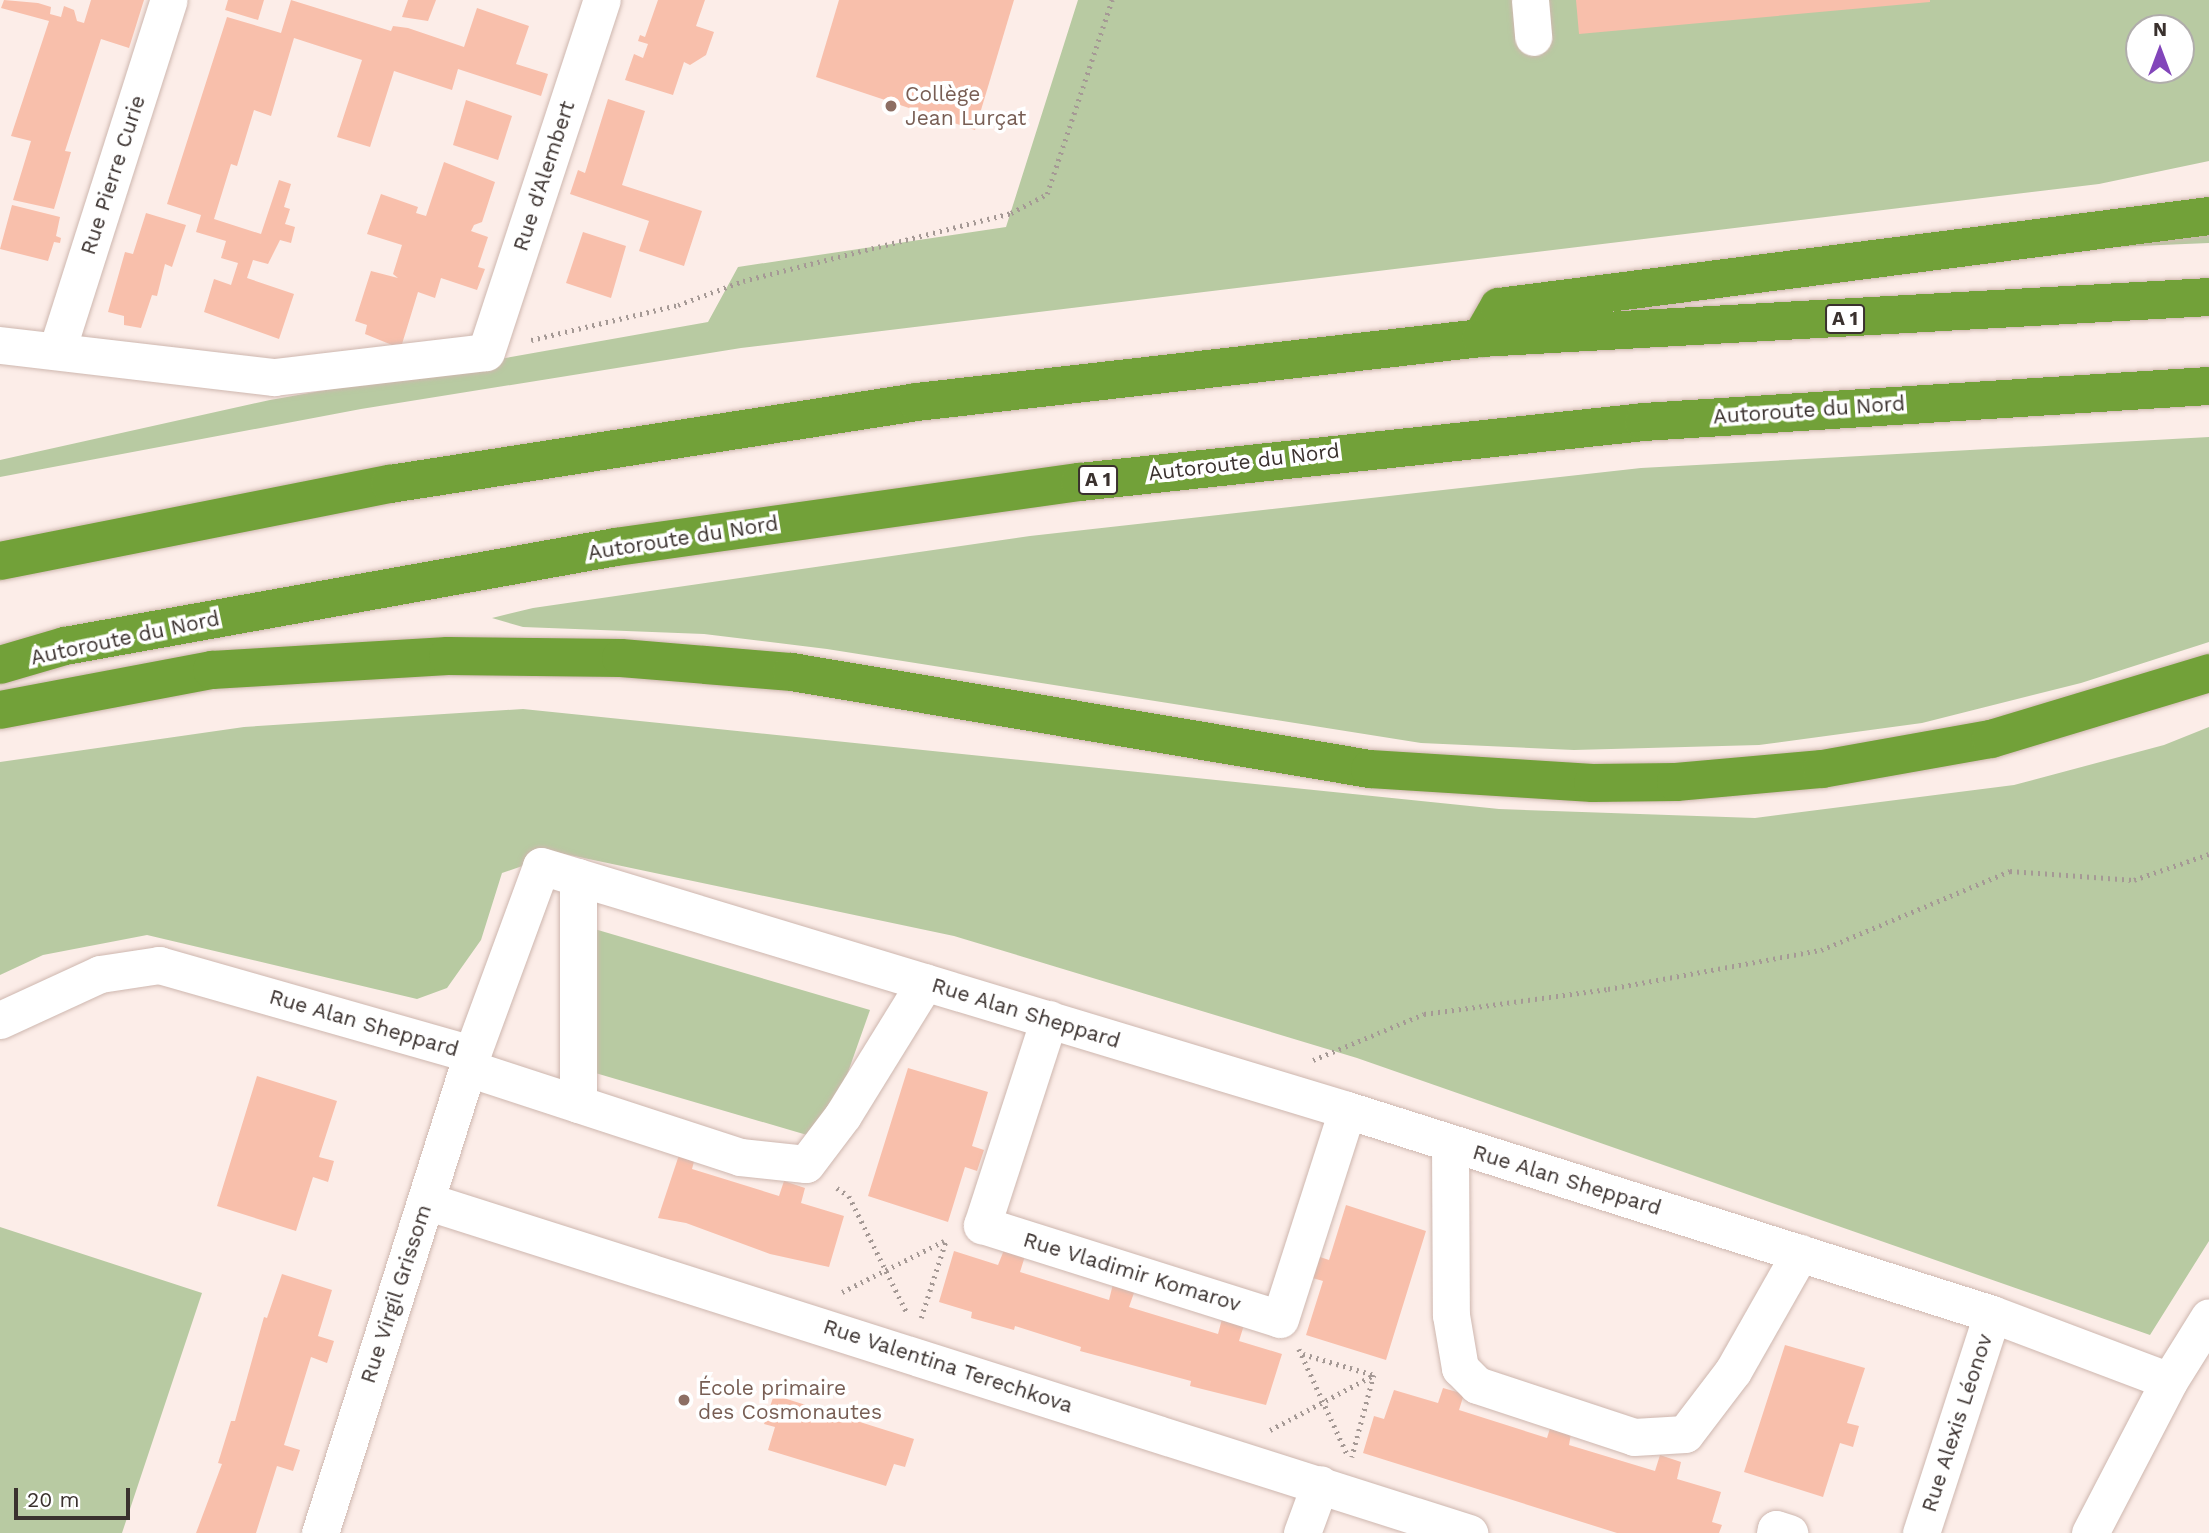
<!DOCTYPE html>
<html>
<head>
<meta charset="utf-8">
<style>
  body { margin:0 }
  #map { position:relative; width:2209px; height:1533px; overflow:hidden; background:#fcede8; font-family:"Work Sans",sans-serif }
  div>[style] { position:absolute }
  [style*='--x'] { left:calc(var(--x)*1px); top:calc(var(--y)*1px); width:calc(var(--w)*1px); rotate:calc(var(--a)*1deg) }
  .green>* { inset:0; background:#b8caa2 }
  .building>* { inset:0; background:#f8bfab }
  .path>* { height:4.5px; margin-top:-2.25px; transform-origin:0; background:repeating-linear-gradient(90deg,#a59995 0 2px,transparent 0 7px) }
  .roads { filter:drop-shadow(0 0 2px #ceb7af) drop-shadow(0 0 2px #ceb7af) }
  .minor>* { height:37px; margin:-18.5px; padding:0 18.5px; transform-origin:18.5px; border-radius:18.5px; background:#fff }
  .highway>* { height:38px; margin:-19px; padding:0 19px; transform-origin:19px; border-radius:19px; background:#72a139 }
  .dots>* { width:19px; height:19px; translate:-50% -50%; box-sizing:border-box; border:4px solid #fff; border-radius:50% }
  span { translate:-50% -50%; white-space:nowrap; text-align:center; line-height:1.15; -webkit-text-stroke:7px #fff; paint-order:stroke }
  .shield-label span { padding:2px 5px; background:#fff; border:2px solid; border-radius:5px; -webkit-text-stroke-width:0 }
  .shield-label { font-size:19px; color:#3a312e; font-weight:700 }
  .education-label { font-size:21px; color:#785e54 }
  .left { translate:0 -50%; text-align:left }
  .street-label { font-size:21px; color:#3a312e }
  .north { position:absolute; left:2125px; top:14px; width:70px; height:70px; box-sizing:border-box; background:#fff; border:2px solid #b0adab; border-radius:50%; rotate:0deg; font-size:19px; font-weight:700; line-height:28px; text-align:center; color:#3a312e }
  .north::after { content:''; display:block; margin:auto; width:24px; height:32px; background:#8245ba; clip-path:polygon(50% 0,100% 100%,50% 72%,0 100%) }
  .scale { position:absolute; left:14px; top:1488px; width:116px; height:32px; box-sizing:border-box; border:4px solid #3a312e; border-top:0; padding-left:9px; font-size:21px; line-height:24px; white-space:nowrap; color:#3a312e; -webkit-text-stroke:5px #fff; paint-order:stroke }
</style>
</head>
<body>
<div id="map">
  <div class="green">
    <div style="clip-path:polygon(evenodd,1078px 0,2209px 0,2209px 161px,2099px 184px,741px 348px,361px 409px,0 477px,0 460px,270px 400px,708px 322px,738px 267px,1006px 227px,1078px 0,2139px 28px,2181px 28px,2181px 70px,2139px 70px,2139px 28px)"></div>
    <div style="clip-path:polygon(2209px 229px,2209px 243px,2112px 247px)"></div>
    <div style="clip-path:polygon(2209px 437px,2209px 642px,2081px 683px,1922px 723px,1759px 745px,1574px 750px,1421px 743px,827px 649px,704px 634px,523px 627px,492px 618px,533px 608px,1030px 536px,1641px 468px)"></div>
    <div style="clip-path:polygon(523px 709px,1499px 809px,1755px 818px,2014px 785px,2164px 745px,2209px 727px,2209px 1241px,2150px 1335px,1357px 1058px,954px 936px,560px 853px,502px 873px,481px 940px,447px 988px,417px 999px,147px 935px,43px 955px,0 975px,0 762px,244px 727px)"></div>
    <div style="clip-path:polygon(591px 928px,870px 1010px,824px 1140px,592px 1072px)"></div>
    <div style="clip-path:polygon(0 1227px,202px 1293px,122px 1533px,0 1533px)"></div>
  </div>
  <div class="building">
    <div style="clip-path:polygon(4px 0,38px 3px,51px 7px,50px 14px,61px 17px,64px 6px,74px 10px,77px 21px,84px 23px,91px 0,144px 0,129px 48px,101px 39px,65px 151px,71px 152px,54px 209px,13px 200px,31px 141px,11px 136px,49px 21px,1px 8px)"></div>
    <div style="clip-path:polygon(228px 0,264px 0,258px 20px,225px 10px)"></div>
    <div style="clip-path:polygon(291px 0,391px 31px,393px 26px,408px 28px,464px 47px,477px 8px,529px 26px,516px 64px,548px 74px,541px 96px,458px 69px,452px 90px,394px 71px,370px 147px,337px 137px,362px 60px,294px 38px,271px 116px,254px 110px,237px 166px,231px 164px,214px 219px,261px 234px,279px 180px,291px 184px,284px 207px,290px 209px,285px 224px,295px 227px,291px 243px,280px 240px,268px 264px,253px 260px,247px 278px,294px 294px,279px 339px,204px 312px,214px 279px,231px 285px,238px 263px,221px 258px,226px 241px,196px 232px,201px 215px,167px 204px,227px 17px,281px 33px)"></div>
    <div style="clip-path:polygon(408px 0,436px 0,428px 21px,402px 17px)"></div>
    <div style="clip-path:polygon(658px 0,705px 0,696px 26px,714px 32px,706px 55px,690px 65px,684px 62px,673px 95px,625px 80px,634px 54px,643px 58px,648px 44px,638px 41px,640px 35px,645px 37px)"></div>
    <div style="clip-path:polygon(839px 0,1014px 0,975px 130px,816px 77px)"></div>
    <div style="clip-path:polygon(1576px 0,1930px 0,1930px 2px,1579px 34px)"></div>
    <div style="clip-path:polygon(608px 99px,645px 111px,622px 185px,702px 211px,684px 266px,639px 251px,649px 221px,570px 194px,578px 170px,585px 173px)"></div>
    <div style="clip-path:polygon(466px 100px,512px 116px,498px 160px,453px 145px)"></div>
    <div style="clip-path:polygon(444px 162px,495px 182px,482px 222px,474px 225px,471px 231px,488px 237px,478px 267px,485px 269px,477px 290px,441px 278px,435px 298px,418px 292px,402px 344px,392px 345px,365px 334px,367px 325px,355px 321px,371px 271px,398px 278px,393px 274px,402px 245px,367px 234px,381px 194px,418px 207px,416px 213px,426px 216px)"></div>
    <div style="clip-path:polygon(12px 205px,60px 217px,56px 236px,61px 238px,60px 243px,54px 242px,48px 261px,0 249px)"></div>
    <div style="clip-path:polygon(146px 213px,186px 225px,172px 267px,165px 264px,157px 296px,152px 295px,141px 328px,124px 325px,124px 316px,108px 312px,125px 252px,133px 254px)"></div>
    <div style="clip-path:polygon(583px 232px,626px 246px,611px 298px,566px 283px)"></div>
    <div style="clip-path:polygon(908px 1068px,988px 1092px,972px 1146px,984px 1150px,977px 1171px,965px 1167px,948px 1222px,868px 1196px)"></div>
    <div style="clip-path:polygon(257px 1076px,337px 1101px,319px 1157px,334px 1161px,328px 1182px,313px 1177px,296px 1231px,217px 1206px)"></div>
    <div style="clip-path:polygon(681px 1149px,696px 1154px,692px 1169px,779px 1196px,784px 1181px,805px 1188px,801px 1203px,844px 1216px,829px 1267px,770px 1254px,686px 1223px,658px 1218px)"></div>
    <div style="clip-path:polygon(1346px 1205px,1426px 1231px,1386px 1360px,1306px 1335px,1323px 1281px,1309px 1277px,1317px 1256px,1329px 1260px)"></div>
    <div style="clip-path:polygon(1004px 1250px,1025px 1256px,1020px 1272px,1109px 1300px,1113px 1284px,1135px 1290px,1129px 1307px,1218px 1334px,1222px 1319px,1244px 1325px,1239px 1341px,1282px 1354px,1266px 1405px,1190px 1386px,1191px 1381px,1080px 1351px,1081px 1347px,1015px 1326px,1014px 1330px,971px 1318px,972px 1312px,939px 1302px,954px 1251px,998px 1265px)"></div>
    <div style="clip-path:polygon(282px 1274px,332px 1290px,318px 1336px,334px 1341px,327px 1363px,311px 1357px,284px 1445px,300px 1450px,293px 1471px,277px 1466px,256px 1533px,196px 1533px,222px 1464px,218px 1463px,231px 1421px,235px 1421px,264px 1317px,267px 1318px)"></div>
    <div style="clip-path:polygon(1785px 1345px,1865px 1368px,1847px 1423px,1859px 1426px,1853px 1447px,1840px 1443px,1823px 1497px,1744px 1472px)"></div>
    <div style="clip-path:polygon(1443px 1388px,1464px 1394px,1459px 1410px,1547px 1438px,1552px 1422px,1572px 1428px,1569px 1445px,1655px 1471px,1660px 1455px,1681px 1462px,1677px 1479px,1721px 1492px,1712px 1522px,1722px 1525px,1719px 1533px,1617px 1533px,1363px 1453px,1374px 1416px,1384px 1419px,1394px 1390px,1438px 1403px)"></div>
    <div style="clip-path:polygon(774px 1395px,914px 1439px,905px 1467px,894px 1464px,886px 1486px,768px 1450px,775px 1427px,764px 1424px)"></div>
  </div>
  <div class="path">
    <div style="--x:531;--y:340;--w:151;--a:-13.4"></div>
    <div style="--x:678;--y:305;--w:69;--a:-20.3"></div>
    <div style="--x:743;--y:281;--w:276;--a:-14.2"></div>
    <div style="--x:1011;--y:213;--w:41;--a:-27.8"></div>
    <div style="--x:1047;--y:194;--w:205;--a:-71.5"></div>
    <div style="--x:1313;--y:1060;--w:120;--a:-22.5"></div>
    <div style="--x:1424;--y:1014;--w:186;--a:-7.7"></div>
    <div style="--x:1608;--y:989;--w:217;--a:-10.4"></div>
    <div style="--x:1821;--y:950;--w:205;--a:-22.7"></div>
    <div style="--x:2010;--y:871;--w:124;--a:4.2"></div>
    <div style="--x:2134;--y:880;--w:79;--a:-19.1"></div>
    <div style="--x:837;--y:1188;--w:14;--a:34"></div>
    <div style="--x:849;--y:1196;--w:131;--a:63.6"></div>
    <div style="--x:842;--y:1292;--w:114;--a:-26.6"></div>
    <div style="--x:921;--y:1318;--w:82;--a:-72.2"></div>
    <div style="--x:1299;--y:1349;--w:118;--a:65.4"></div>
    <div style="--x:1303;--y:1354;--w:74;--a:16.5"></div>
    <div style="--x:1374;--y:1375;--w:85;--a:105"></div>
    <div style="--x:1270;--y:1430;--w:118;--a:-27.9"></div>
  </div>
  <div class="roads">
    <div class="minor">
      <div style="--x:1530;--y:0;--w:37;--a:85"></div>
      <div style="--x:0;--y:345;--w:276;--a:6.7"></div>
      <div style="--x:274;--y:377;--w:213;--a:-6.7"></div>
      <div style="--x:486;--y:352;--w:371;--a:-71.8"></div>
      <div style="--x:57;--y:350;--w:367;--a:-72.3"></div>
      <div style="--x:578;--y:877;--w:227;--a:90"></div>
      <div style="--x:1049;--y:1019;--w:217;--a:108"></div>
      <div style="--x:982;--y:1225;--w:312;--a:17.5"></div>
      <div style="--x:1280;--y:1319;--w:219;--a:-72.2"></div>
      <div style="--x:0;--y:1020;--w:110;--a:-24.7"></div>
      <div style="--x:100;--y:974;--w:60;--a:-8.7"></div>
      <div style="--x:159;--y:965;--w:325;--a:15.9"></div>
      <div style="--x:468;--y:1068;--w:286;--a:18.1"></div>
      <div style="--x:740;--y:1157;--w:66;--a:6.1"></div>
      <div style="--x:806;--y:1164;--w:61;--a:-52.9"></div>
      <div style="--x:843;--y:1115;--w:156;--a:-58.3"></div>
      <div style="--x:1450;--y:1143;--w:172;--a:89.7"></div>
      <div style="--x:1451;--y:1315;--w:54;--a:80.4"></div>
      <div style="--x:1460;--y:1368;--w:24;--a:45"></div>
      <div style="--x:1477;--y:1385;--w:165;--a:18.3"></div>
      <div style="--x:1634;--y:1437;--w:51;--a:-3.4"></div>
      <div style="--x:1685;--y:1434;--w:79;--a:-52.7"></div>
      <div style="--x:1733;--y:1371;--w:136;--a:-60.4"></div>
      <div style="--x:426;--y:1201;--w:1095;--a:17.66"></div>
      <div style="--x:320;--y:1533;--w:503;--a:-72.39"></div>
      <div style="--x:472;--y:1054;--w:200;--a:-69.8"></div>
      <div style="--x:541;--y:866;--w:842;--a:16.84"></div>
      <div style="--x:1347;--y:1110;--w:676;--a:17.55"></div>
      <div style="--x:1992;--y:1314;--w:189;--a:20.7"></div>
      <div style="--x:1302;--y:1533;--w:52;--a:-69.8"></div>
      <div style="--x:1775;--y:1533;--w:4;--a:-76"></div>
      <div style="--x:1776;--y:1529;--w:14;--a:17"></div>
      <div style="--x:1921;--y:1533;--w:230;--a:-72"></div>
      <div style="--x:2090;--y:1533;--w:171;--a:-62.5"></div>
      <div style="--x:2169;--y:1381;--w:75;--a:-58"></div>
    </div>
    <div class="highway">
      <div style="--x:1481;--y:338;--w:36;--a:-60"></div>
      <div style="--x:1499;--y:307;--w:716;--a:-7.3"></div>
      <div style="--x:0;--y:561;--w:398;--a:-11.2"></div>
      <div style="--x:390;--y:484;--w:533;--a:-8.84"></div>
      <div style="--x:917;--y:402;--w:568;--a:-6.47"></div>
      <div style="--x:1481;--y:338;--w:729;--a:-3.22"></div>
      <div style="--x:0;--y:665;--w:68;--a:-16.3"></div>
      <div style="--x:65;--y:646;--w:560;--a:-10.19"></div>
      <div style="--x:616;--y:547;--w:469;--a:-8"></div>
      <div style="--x:1080;--y:482;--w:567;--a:-6.07"></div>
      <div style="--x:1644;--y:422;--w:566;--a:-3.65"></div>
      <div style="--x:0;--y:710;--w:216;--a:-10.7"></div>
      <div style="--x:212;--y:670;--w:236;--a:-3.4"></div>
      <div style="--x:448;--y:656;--w:173;--a:0.7"></div>
      <div style="--x:621;--y:658;--w:172;--a:4.7"></div>
      <div style="--x:792;--y:672;--w:586;--a:9.53"></div>
      <div style="--x:1370;--y:769;--w:223;--a:3.6"></div>
      <div style="--x:1593;--y:783;--w:83;--a:-0.7"></div>
      <div style="--x:1676;--y:782;--w:147;--a:-5.1"></div>
      <div style="--x:1822;--y:769;--w:172;--a:-10.1"></div>
      <div style="--x:1991;--y:739;--w:228;--a:-16.8"></div>
    </div>
  </div>
  <div class="dots">
    <div style="left:891px;top:106px;background:#8d6e63"></div>
    <div style="left:684px;top:1400px;background:#8d6e63"></div>
  </div>
  <div class="shield-label">
    <span style="left:1845px;top:319px">A 1</span>
    <span style="left:1098px;top:480px">A 1</span>
  </div>
  <div class="education-label">
    <span class="left" style="left:905px;top:106px">Collège<br>Jean Lurçat</span>
    <span class="left" style="left:698px;top:1400px">École primaire<br>des Cosmonautes</span>
  </div>
  <div class="street-label">
    <span style="left:113px;top:175px;rotate:-72deg">Rue Pierre Curie</span>
    <span style="left:544px;top:176px;rotate:-72deg">Rue d'Alembert</span>
    <span style="left:1809px;top:410px;rotate:-4deg">Autoroute du Nord</span>
    <span style="left:1244px;top:462px;rotate:-7deg">Autoroute du Nord</span>
    <span style="left:683px;top:538px;rotate:-9deg">Autoroute du Nord</span>
    <span style="left:125px;top:638px;rotate:-12deg">Autoroute du Nord</span>
    <span style="left:1026px;top:1013px;rotate:17deg">Rue Alan Sheppard</span>
    <span style="left:364px;top:1023px;rotate:16deg">Rue Alan Sheppard</span>
    <span style="left:1567px;top:1180px;rotate:17deg">Rue Alan Sheppard</span>
    <span style="left:1132px;top:1272px;rotate:17deg">Rue Vladimir Komarov</span>
    <span style="left:396px;top:1294px;rotate:-72deg">Rue Virgil Grissom</span>
    <span style="left:948px;top:1366px;rotate:18deg">Rue Valentina Terechkova</span>
    <span style="left:1957px;top:1423px;rotate:-72deg">Rue Alexis Léonov</span>
  </div>
  <div class="north">N</div>
  <div class="scale">20 m</div>
</div>
</body>
</html>
